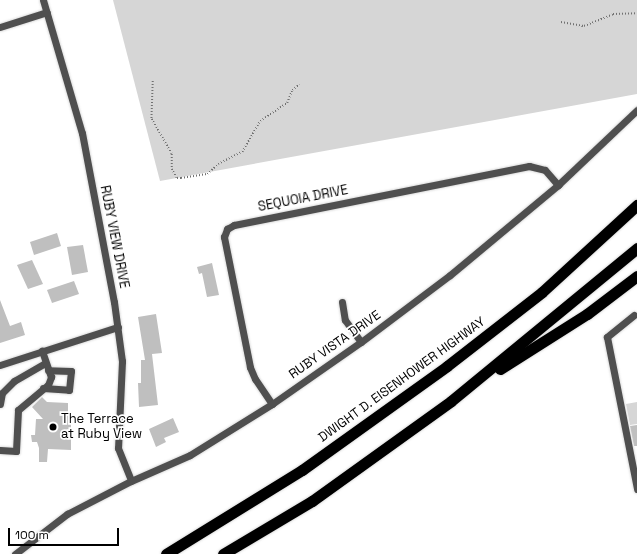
<!DOCTYPE html>
<html>
<head>
<meta charset="utf-8">
<style>
  body { margin:0 }
  #map { position:relative; width:637px; height:554px; overflow:hidden; background:#fff; font-family:"Space Grotesk",sans-serif }
  div>[style] { position:absolute }
  [style*='--x'] { left:calc(var(--x)*1px); top:calc(var(--y)*1px); width:calc(var(--w)*1px); rotate:calc(var(--a)*1deg) }
  .green>* { inset:0; background:#d6d6d6 }
  .building>* { inset:0; background:#bfbfbf }
  .path>* { height:1.5px; margin-top:-0.75px; transform-origin:0; background:repeating-linear-gradient(90deg,#717171 0 1px,transparent 0 3px) }
  .roads { filter:drop-shadow(0 0 1px #dbdbdb) drop-shadow(0 0 1px #dbdbdb) }
  .minor>* { height:7px; margin:-3.5px; padding:0 3.5px; transform-origin:3.5px; border-radius:3.5px; background:#4f4f4f }
  .highway>* { height:11px; margin:-5.5px; padding:0 5.5px; transform-origin:5.5px; border-radius:5.5px; background:#000 }
  .dots>* { width:11px; height:11px; translate:-50% -50%; box-sizing:border-box; border:2px solid #fff; border-radius:50% }
  span { translate:-50% -50%; white-space:nowrap; text-align:center; line-height:1.15; -webkit-text-stroke:3.5px #fff; paint-order:stroke }
  .street-label { font-size:13px; color:#000 }
  .poi-label { font-size:13px; color:#000 }
  .left { translate:0 -50%; text-align:left }
  .scale { position:absolute; left:8px; top:528px; width:111px; height:18px; box-sizing:border-box; border:2px solid #000; border-top:0; padding-left:5px; font-size:12px; line-height:14px; white-space:nowrap; color:#000; -webkit-text-stroke:3px #fff; paint-order:stroke }
</style>
</head>
<body>
<div id="map">
  <div class="green">
    <div style="clip-path:polygon(113px 0,637px 0,637px 94px,160px 181px)"></div>
    <div style="clip-path:polygon(637px 402px,637px 424px,630px 425px,626px 404px)"></div>
  </div>
  <div class="building">
    <div style="clip-path:polygon(57px 233px,61px 246px,34px 255px,30px 242px)"></div>
    <div style="clip-path:polygon(83px 245px,88px 272px,72px 275px,67px 247px)"></div>
    <div style="clip-path:polygon(32px 260px,43px 284px,28px 289px,17px 265px)"></div>
    <div style="clip-path:polygon(212px 263px,219px 295px,207px 297px,202px 273px,199px 274px,197px 267px)"></div>
    <div style="clip-path:polygon(74px 281px,79px 294px,52px 303px,47px 290px)"></div>
    <div style="clip-path:polygon(0 300px,10px 326px,21px 322px,25px 335px,0 343px)"></div>
    <div style="clip-path:polygon(156px 314px,162px 353px,152px 354px,158px 405px,139px 407px,138px 383px,141px 383px,141px 360px,145px 360px,138px 317px)"></div>
    <div style="clip-path:polygon(42px 397px,47px 402px,68px 403px,68px 413px,71px 413px,71px 450px,48px 449px,47px 462px,39px 462px,39px 448px,37px 442px,32px 442px,31px 435px,35px 435px,36px 419px,43px 419px,32px 407px)"></div>
    <div style="clip-path:polygon(173px 418px,179px 432px,164px 438px,166px 442px,156px 447px,149px 429px)"></div>
    <div style="clip-path:polygon(637px 425px,637px 446px,634px 446px,630px 426px)"></div>
  </div>
  <div class="path">
    <div style="--x:561;--y:22;--w:23;--a:10"></div>
    <div style="--x:584;--y:26;--w:31;--a:-22"></div>
    <div style="--x:613;--y:14;--w:24;--a:-2"></div>
    <div style="--x:153;--y:81;--w:38;--a:92"></div>
    <div style="--x:152;--y:119;--w:40;--a:60.3"></div>
    <div style="--x:172;--y:154;--w:15;--a:90"></div>
    <div style="--x:172;--y:169;--w:10;--a:61"></div>
    <div style="--x:177;--y:178;--w:4;--a:0"></div>
    <div style="--x:181;--y:178;--w:26;--a:-9"></div>
    <div style="--x:207;--y:174;--w:15;--a:-42"></div>
    <div style="--x:218;--y:164;--w:27;--a:-27"></div>
    <div style="--x:242;--y:152;--w:36;--a:-60"></div>
    <div style="--x:260;--y:121;--w:32;--a:-34"></div>
    <div style="--x:287;--y:103;--w:14;--a:-69"></div>
    <div style="--x:292;--y:90;--w:9;--a:-36"></div>
  </div>
  <div class="roads">
    <div class="minor">
      <div style="--x:43;--y:0;--w:139;--a:73.7"></div>
      <div style="--x:82;--y:133;--w:172;--a:79.3"></div>
      <div style="--x:114;--y:302;--w:60;--a:82.3"></div>
      <div style="--x:122;--y:361;--w:87;--a:92.6"></div>
      <div style="--x:118;--y:448;--w:35;--a:68"></div>
      <div style="--x:0;--y:27;--w:49;--a:-17.7"></div>
      <div style="--x:342;--y:302;--w:18;--a:81"></div>
      <div style="--x:345;--y:320;--w:27;--a:54"></div>
      <div style="--x:634;--y:315;--w:35;--a:141"></div>
      <div style="--x:607;--y:337;--w:155;--a:78.8"></div>
      <div style="--x:0;--y:365;--w:124;--a:-17.9"></div>
      <div style="--x:43;--y:388;--w:26;--a:4"></div>
      <div style="--x:69;--y:390;--w:19;--a:-84"></div>
      <div style="--x:71;--y:371;--w:23;--a:-178"></div>
      <div style="--x:0;--y:404;--w:11;--a:-80"></div>
      <div style="--x:2;--y:393;--w:17;--a:-45"></div>
      <div style="--x:14;--y:381;--w:36;--a:-30"></div>
      <div style="--x:272;--y:404;--w:30;--a:-124"></div>
      <div style="--x:255;--y:379;--w:13;--a:-113"></div>
      <div style="--x:250;--y:367;--w:133;--a:-101.3"></div>
      <div style="--x:224;--y:237;--w:9;--a:-69"></div>
      <div style="--x:227;--y:229;--w:8;--a:-30"></div>
      <div style="--x:234;--y:225;--w:301;--a:-11.3"></div>
      <div style="--x:529;--y:166;--w:16;--a:14"></div>
      <div style="--x:545;--y:170;--w:20;--a:49"></div>
      <div style="--x:0;--y:450;--w:16;--a:4"></div>
      <div style="--x:16;--y:451;--w:41;--a:-87.2"></div>
      <div style="--x:18;--y:410;--w:39;--a:-40"></div>
      <div style="--x:48;--y:385;--w:9;--a:-69"></div>
      <div style="--x:51;--y:377;--w:28;--a:-109"></div>
      <div style="--x:15;--y:554;--w:66;--a:-37.6"></div>
      <div style="--x:67;--y:514;--w:72;--a:-27.3"></div>
      <div style="--x:131;--y:481;--w:64;--a:-23.8"></div>
      <div style="--x:190;--y:455;--w:97;--a:-31.9"></div>
      <div style="--x:272;--y:404;--w:108;--a:-34.9"></div>
      <div style="--x:361;--y:342;--w:111;--a:-37"></div>
      <div style="--x:450;--y:275;--w:141;--a:-39.8"></div>
      <div style="--x:558;--y:185;--w:109;--a:-43.5"></div>
    </div>
    <div class="highway">
      <div style="--x:500;--y:369;--w:103;--a:-32.3"></div>
      <div style="--x:587;--y:314;--w:63;--a:-37.2"></div>
      <div style="--x:166;--y:554;--w:160;--a:-31.7"></div>
      <div style="--x:302;--y:470;--w:178;--a:-35.6"></div>
      <div style="--x:447;--y:366;--w:120;--a:-37.9"></div>
      <div style="--x:542;--y:292;--w:129;--a:-42.5"></div>
      <div style="--x:223;--y:554;--w:104;--a:-30.8"></div>
      <div style="--x:312;--y:501;--w:171;--a:-35.7"></div>
      <div style="--x:451;--y:401;--w:241;--a:-39.4"></div>
    </div>
  </div>
  <div class="dots">
    <div style="left:53px;top:427px;background:#000"></div>
  </div>
  <div class="street-label">
    <span style="left:303px;top:199px;rotate:-11deg">SEQUOIA DRIVE</span>
    <span style="left:114px;top:237px;rotate:79deg">RUBY VIEW DRIVE</span>
    <span style="left:335px;top:345px;rotate:-35deg">RUBY VISTA DRIVE</span>
    <span style="left:402px;top:380px;rotate:-36deg">DWIGHT D. EISENHOWER HIGHWAY</span>
  </div>
  <div class="poi-label">
    <span class="left" style="left:61px;top:427px">The Terrace<br>at Ruby View</span>
  </div>
  <div class="scale">100 m</div>
</div>
</body>
</html>
